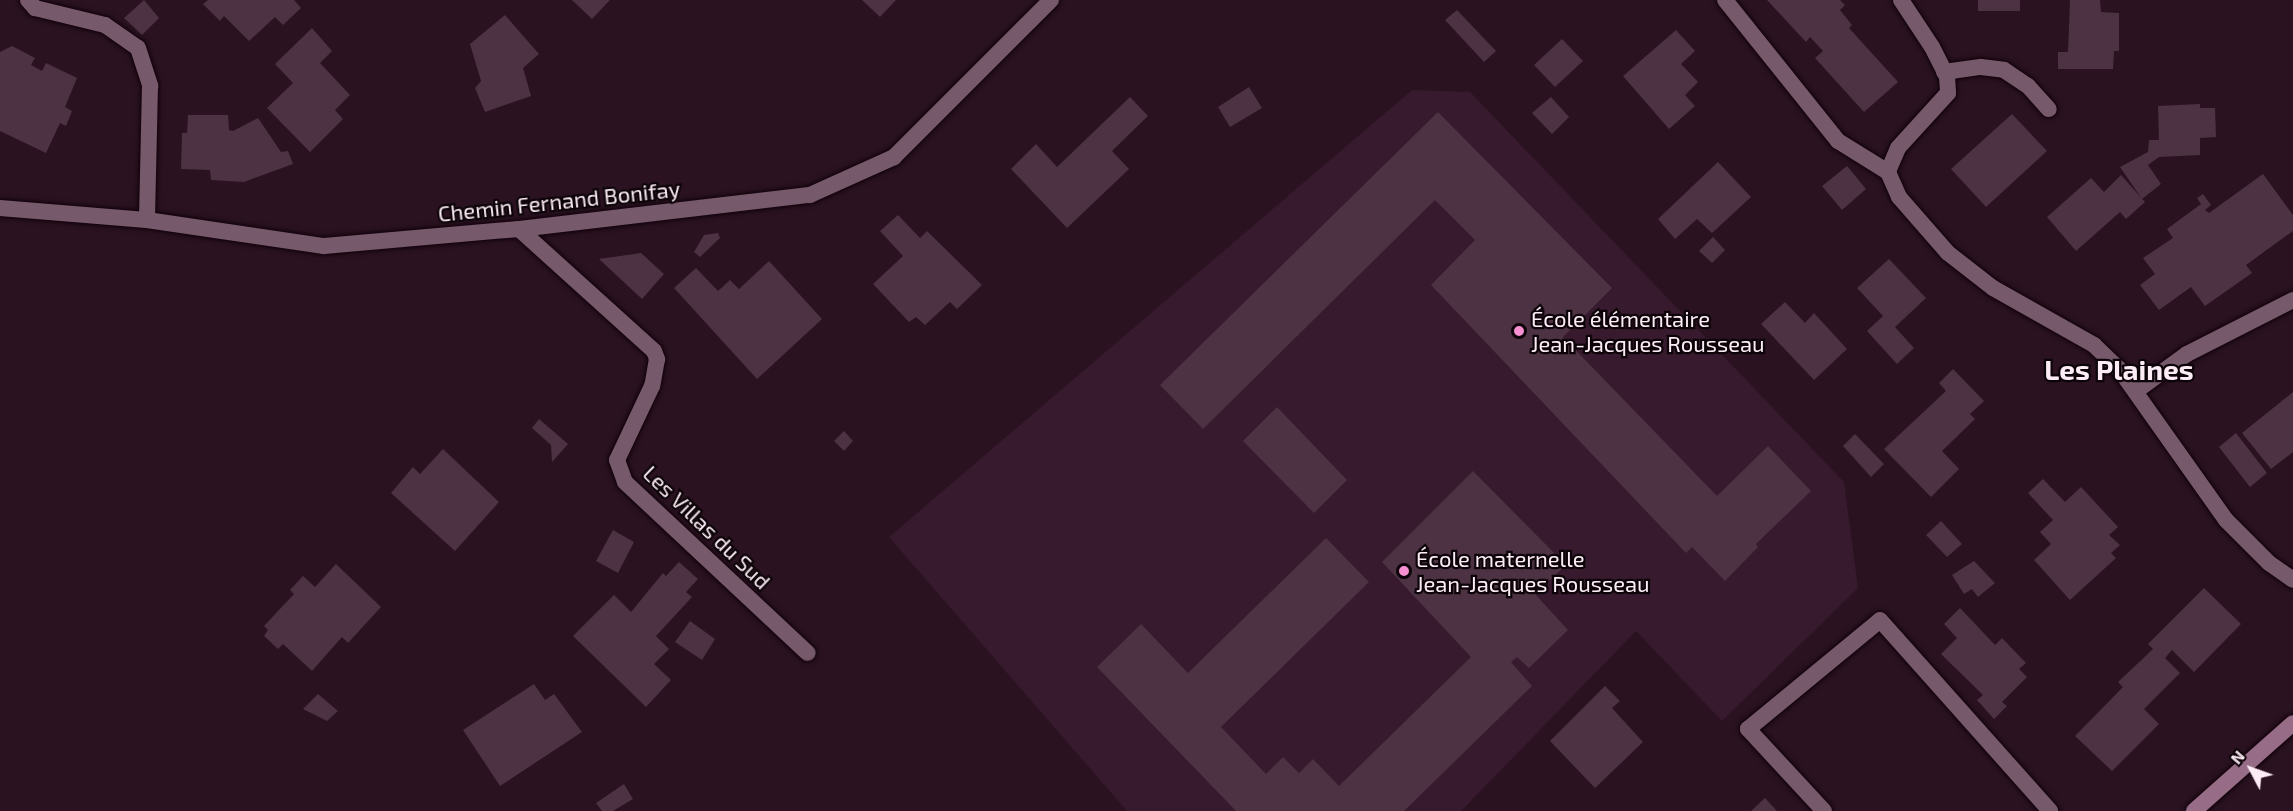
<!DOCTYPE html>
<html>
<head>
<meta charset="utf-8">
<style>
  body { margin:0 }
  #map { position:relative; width:2293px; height:811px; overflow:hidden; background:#2a1221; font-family:"Exo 2",sans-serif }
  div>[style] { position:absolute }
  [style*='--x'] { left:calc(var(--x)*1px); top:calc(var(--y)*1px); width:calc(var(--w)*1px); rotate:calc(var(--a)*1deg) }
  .built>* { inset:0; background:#371a2d }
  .building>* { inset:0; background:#4c3242 }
  .roads { filter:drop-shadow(0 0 2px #11010a) drop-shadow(0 0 2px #11010a) }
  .service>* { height:16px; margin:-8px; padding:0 8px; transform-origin:8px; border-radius:8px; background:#76596b }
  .minor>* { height:16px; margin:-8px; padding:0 8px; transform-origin:8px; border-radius:8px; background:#76596b }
  .secondary>* { height:16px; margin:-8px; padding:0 8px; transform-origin:8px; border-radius:8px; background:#976c86 }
  .dots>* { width:16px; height:16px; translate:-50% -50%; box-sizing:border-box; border:3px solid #0c0408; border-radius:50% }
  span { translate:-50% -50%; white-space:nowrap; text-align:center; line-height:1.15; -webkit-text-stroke:4.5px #0c0408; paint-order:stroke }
  .street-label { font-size:22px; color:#fdecf5 }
  .poi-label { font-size:22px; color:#fdecf5 }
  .left { translate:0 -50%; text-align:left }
  .district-label { font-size:28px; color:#fdecf5; font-weight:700 }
  .north { position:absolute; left:2221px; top:739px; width:60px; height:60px; -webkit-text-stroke:4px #0c0408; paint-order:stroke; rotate:311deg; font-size:16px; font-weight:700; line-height:24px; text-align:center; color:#fdecf5 }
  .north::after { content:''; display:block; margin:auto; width:21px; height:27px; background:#fdecf5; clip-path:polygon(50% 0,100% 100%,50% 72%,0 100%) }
</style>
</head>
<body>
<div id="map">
  <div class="built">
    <div style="clip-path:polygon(1412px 90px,1470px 92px,1844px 482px,1858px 588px,1722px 721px,1636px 631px,1461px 811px,1127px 811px,889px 537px)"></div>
  </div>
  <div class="building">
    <div style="clip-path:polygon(144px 0,159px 18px,142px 35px,124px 18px)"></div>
    <div style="clip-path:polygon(208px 0,294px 0,301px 8px,283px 25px,275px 17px,249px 41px,224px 16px,220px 21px,203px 4px)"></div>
    <div style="clip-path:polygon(572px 0,610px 0,592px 19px)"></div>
    <div style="clip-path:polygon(862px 0,896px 0,880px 17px)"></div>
    <div style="clip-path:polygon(1767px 0,1840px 0,1845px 5px,1840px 10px,1852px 25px,1849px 28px,1898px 82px,1864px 112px,1815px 58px,1823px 51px,1810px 37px,1806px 42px)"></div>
    <div style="clip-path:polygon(1978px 0,2020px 0,2020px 11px,1978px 11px)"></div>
    <div style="clip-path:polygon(2070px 0,2100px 0,2101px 12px,2119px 13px,2119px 51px,2114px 51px,2113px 69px,2058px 69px,2058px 52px,2068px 52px)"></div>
    <div style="clip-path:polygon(1457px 10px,1496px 51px,1484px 62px,1445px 20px)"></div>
    <div style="clip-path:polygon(505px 15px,539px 54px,523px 68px,531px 96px,485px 112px,475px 88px,481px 81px,470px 44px)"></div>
    <div style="clip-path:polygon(312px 28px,332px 51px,320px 63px,350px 95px,335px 110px,343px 119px,310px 152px,267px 108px,293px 83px,275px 64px)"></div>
    <div style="clip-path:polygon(1676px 30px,1695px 51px,1681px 64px,1698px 82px,1685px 95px,1695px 106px,1669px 129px,1623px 76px)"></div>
    <div style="clip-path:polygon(1562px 39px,1583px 61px,1555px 87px,1534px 65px)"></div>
    <div style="clip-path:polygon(12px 46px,35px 58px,31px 65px,42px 71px,46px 63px,77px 78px,65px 107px,72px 111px,66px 126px,60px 123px,46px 153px,0 131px,0 52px)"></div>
    <div style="clip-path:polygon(1249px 87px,1262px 108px,1230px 127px,1218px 107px)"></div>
    <div style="clip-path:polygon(1130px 97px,1148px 116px,1112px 151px,1129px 169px,1067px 228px,1011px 169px,1036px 144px,1057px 167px)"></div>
    <div style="clip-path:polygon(1551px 97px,1569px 117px,1552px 134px,1532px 113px)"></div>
    <div style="clip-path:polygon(2200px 104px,2200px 108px,2215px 108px,2216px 137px,2200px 138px,2200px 155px,2159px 157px,2148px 165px,2161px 184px,2142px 199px,2120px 167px,2148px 152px,2149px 140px,2159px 140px,2158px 106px)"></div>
    <div style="clip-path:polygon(1438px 112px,1612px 288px,1563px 337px,1717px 496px,1768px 446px,1811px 491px,1756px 544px,1758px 547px,1725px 581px,1692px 547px,1686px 553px,1431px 285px,1475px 240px,1435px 200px,1203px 429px,1160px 385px)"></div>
    <div style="clip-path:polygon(2012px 114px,2047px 151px,1986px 207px,1951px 169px)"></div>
    <div style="clip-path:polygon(188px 115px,228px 115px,229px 130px,233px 131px,258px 118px,281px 152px,288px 151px,293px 164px,244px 182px,211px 180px,210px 170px,181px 169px,182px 133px,187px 133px)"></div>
    <div style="clip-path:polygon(1718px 162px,1751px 197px,1712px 233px,1697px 219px,1675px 239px,1658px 219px)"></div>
    <div style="clip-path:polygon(1847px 166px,1866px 189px,1842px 210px,1822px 186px)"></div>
    <div style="clip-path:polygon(2263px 174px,2293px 215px,2293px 231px,2246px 265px,2252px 273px,2205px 306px,2191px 287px,2159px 310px,2140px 285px,2155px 274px,2143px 258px,2173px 238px,2167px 229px,2201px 204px,2197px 198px,2203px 194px,2211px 205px,2205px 210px,2209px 213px)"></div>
    <div style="clip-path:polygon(2121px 175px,2145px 202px,2126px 219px,2120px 212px,2076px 251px,2047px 217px,2091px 178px,2104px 192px)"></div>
    <div style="clip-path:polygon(898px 215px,920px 238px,927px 231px,982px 285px,957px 309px,950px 302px,925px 325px,916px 317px,909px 322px,873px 284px,903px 256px,880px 231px)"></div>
    <div style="clip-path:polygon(718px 233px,720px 238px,700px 257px,694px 252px,704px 235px)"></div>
    <div style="clip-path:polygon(1713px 237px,1725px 250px,1712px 263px,1699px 251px)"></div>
    <div style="clip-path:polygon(641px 253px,664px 274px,642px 299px,599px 259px)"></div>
    <div style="clip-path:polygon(1889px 259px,1926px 298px,1895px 327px,1914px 348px,1897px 364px,1867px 331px,1883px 316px,1857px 288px)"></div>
    <div style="clip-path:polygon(769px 261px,822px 319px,757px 379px,674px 288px,696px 268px,718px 291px,730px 280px,739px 289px)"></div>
    <div style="clip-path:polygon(1785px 302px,1805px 323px,1814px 313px,1847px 349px,1814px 380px,1761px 324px)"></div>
    <div style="clip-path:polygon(1953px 369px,1984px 401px,1970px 414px,1975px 419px,1942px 451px,1959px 469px,1931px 497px,1884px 449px,1946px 391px,1939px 383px)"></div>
    <div style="clip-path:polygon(2293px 392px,2293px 452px,2271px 469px,2242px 433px)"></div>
    <div style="clip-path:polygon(1277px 407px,1347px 480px,1314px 513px,1243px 441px)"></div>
    <div style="clip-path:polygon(539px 419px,568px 444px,552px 462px,551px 445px,532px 428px)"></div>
    <div style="clip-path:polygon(844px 431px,853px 441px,844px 451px,834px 441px)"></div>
    <div style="clip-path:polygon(2236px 433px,2267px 473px,2250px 487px,2219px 447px)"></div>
    <div style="clip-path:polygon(1855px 434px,1884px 464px,1871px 477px,1843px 446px)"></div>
    <div style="clip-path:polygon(443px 449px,499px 502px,455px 551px,391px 493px,413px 467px,420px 474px)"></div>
    <div style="clip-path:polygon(1473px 471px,1566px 565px,1535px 594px,1568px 630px,1529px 668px,1517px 657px,1511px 662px,1532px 686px,1404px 811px,1236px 811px,1097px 667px,1141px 624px,1188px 673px,1326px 538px,1369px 582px,1221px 727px,1266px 774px,1283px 757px,1299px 773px,1313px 759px,1339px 786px,1471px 657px,1382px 562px)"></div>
    <div style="clip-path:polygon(2043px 479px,2065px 502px,2081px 487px,2118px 527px,2109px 535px,2120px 545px,2111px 553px,2116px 558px,2070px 600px,2034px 560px,2051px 544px,2040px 532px,2053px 520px,2028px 493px)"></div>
    <div style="clip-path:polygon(1941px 521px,1962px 544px,1947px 557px,1926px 535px)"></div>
    <div style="clip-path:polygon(613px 530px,634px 542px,618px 573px,596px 561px)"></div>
    <div style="clip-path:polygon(1974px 561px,1995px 583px,1978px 597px,1972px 589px,1964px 594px,1952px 575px)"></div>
    <div style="clip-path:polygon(679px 562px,698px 579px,686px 592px,692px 597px,656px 636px,669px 649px,654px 664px,671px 680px,646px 707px,573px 636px,614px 595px,631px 612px,663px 573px,666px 576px)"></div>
    <div style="clip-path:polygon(336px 564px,381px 607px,348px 643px,342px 637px,312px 671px,283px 644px,278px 649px,264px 636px,268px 630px,264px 626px,294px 594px,290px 590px,303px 576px,315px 587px)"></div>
    <div style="clip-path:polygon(2204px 588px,2241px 624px,2194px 672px,2172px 650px,2165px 658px,2180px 673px,2144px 709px,2159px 724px,2112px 771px,2075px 736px,2123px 687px,2118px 682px,2153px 649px,2148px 644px)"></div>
    <div style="clip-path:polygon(1960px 608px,1995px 645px,2002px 638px,2026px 663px,2019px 669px,2027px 677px,2002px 702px,2007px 706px,1994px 719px,1977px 700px,1983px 695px,1941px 654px,1957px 638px,1944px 624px)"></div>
    <div style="clip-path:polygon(690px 621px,715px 639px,702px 660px,675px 642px)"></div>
    <div style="clip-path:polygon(534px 684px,545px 700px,554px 694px,582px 732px,500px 786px,463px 730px)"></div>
    <div style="clip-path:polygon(1605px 686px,1620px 701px,1612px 708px,1643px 742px,1595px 788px,1550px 741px)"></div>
    <div style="clip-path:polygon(318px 694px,338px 711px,327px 721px,303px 709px)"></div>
    <div style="clip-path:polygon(624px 784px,633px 799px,613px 811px,602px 811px,596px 803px)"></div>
    <div style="clip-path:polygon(1765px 798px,1777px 811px,1751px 811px)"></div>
  </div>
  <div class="roads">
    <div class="service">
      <div style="--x:28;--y:0;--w:11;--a:49"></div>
      <div style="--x:35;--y:8;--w:72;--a:13.7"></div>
      <div style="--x:105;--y:25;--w:40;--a:34.9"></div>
      <div style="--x:138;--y:48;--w:40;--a:72"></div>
      <div style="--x:150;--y:86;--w:134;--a:91.3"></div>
      <div style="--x:1725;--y:0;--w:181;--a:51.3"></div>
      <div style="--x:1838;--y:141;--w:59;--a:31.8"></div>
      <div style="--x:1901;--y:0;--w:56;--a:56.6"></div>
      <div style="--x:1932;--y:47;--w:34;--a:63"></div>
      <div style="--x:1947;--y:77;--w:16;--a:86"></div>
      <div style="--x:1948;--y:93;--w:74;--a:132.3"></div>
      <div style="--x:1898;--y:148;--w:26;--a:113"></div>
      <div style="--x:1888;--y:172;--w:27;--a:66"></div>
      <div style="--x:1899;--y:197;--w:74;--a:48.8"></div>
      <div style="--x:1948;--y:253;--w:57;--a:37.9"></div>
      <div style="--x:1993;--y:288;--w:116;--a:29.4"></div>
      <div style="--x:2094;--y:345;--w:35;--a:44"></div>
      <div style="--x:2119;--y:369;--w:185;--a:54.7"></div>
      <div style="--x:2226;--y:520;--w:61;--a:45"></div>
      <div style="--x:2269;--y:563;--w:29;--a:35"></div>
      <div style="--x:1944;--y:72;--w:37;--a:-8"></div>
      <div style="--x:1981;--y:67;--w:23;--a:7"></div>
      <div style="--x:2004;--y:70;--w:29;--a:34"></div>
      <div style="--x:2028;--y:86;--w:31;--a:48"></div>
      <div style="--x:519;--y:229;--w:182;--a:42.1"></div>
      <div style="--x:654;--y:351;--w:9;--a:69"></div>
      <div style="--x:657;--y:359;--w:27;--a:100"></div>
      <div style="--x:652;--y:386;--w:82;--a:115.3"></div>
      <div style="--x:617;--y:460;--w:23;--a:70"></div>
      <div style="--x:625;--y:482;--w:250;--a:43.1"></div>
      <div style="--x:2136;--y:391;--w:63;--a:-36"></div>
      <div style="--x:2187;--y:354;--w:119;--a:-27"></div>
      <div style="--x:1824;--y:811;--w:112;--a:-132.8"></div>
      <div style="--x:1748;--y:729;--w:171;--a:-39.5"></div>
      <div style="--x:1880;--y:620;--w:256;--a:48.3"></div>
    </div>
    <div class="minor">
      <div style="--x:0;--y:208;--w:147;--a:4.7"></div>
      <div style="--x:147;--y:220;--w:179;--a:8.4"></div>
      <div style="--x:324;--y:246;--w:196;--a:-5"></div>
      <div style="--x:519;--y:229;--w:293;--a:-6.7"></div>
      <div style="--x:810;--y:195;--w:92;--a:-24.3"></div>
      <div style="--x:894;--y:157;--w:222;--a:-45"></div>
    </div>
    <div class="secondary">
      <div style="--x:2194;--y:811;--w:132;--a:-41.6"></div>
    </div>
  </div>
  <div class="dots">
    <div style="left:1519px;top:331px;background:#f690d0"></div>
    <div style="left:1404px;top:571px;background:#f690d0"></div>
  </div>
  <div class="street-label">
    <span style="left:559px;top:201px;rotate:-6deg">Chemin Fernand Bonifay</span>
    <span style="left:707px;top:527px;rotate:44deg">Les Villas du Sud</span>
  </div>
  <div class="poi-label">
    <span class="left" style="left:1531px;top:331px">École élémentaire<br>Jean-Jacques Rousseau</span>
    <span class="left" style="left:1416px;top:571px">École maternelle<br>Jean-Jacques Rousseau</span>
  </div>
  <div class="district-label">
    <span style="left:2119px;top:369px">Les Plaines</span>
  </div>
  <div class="north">N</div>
</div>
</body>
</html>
